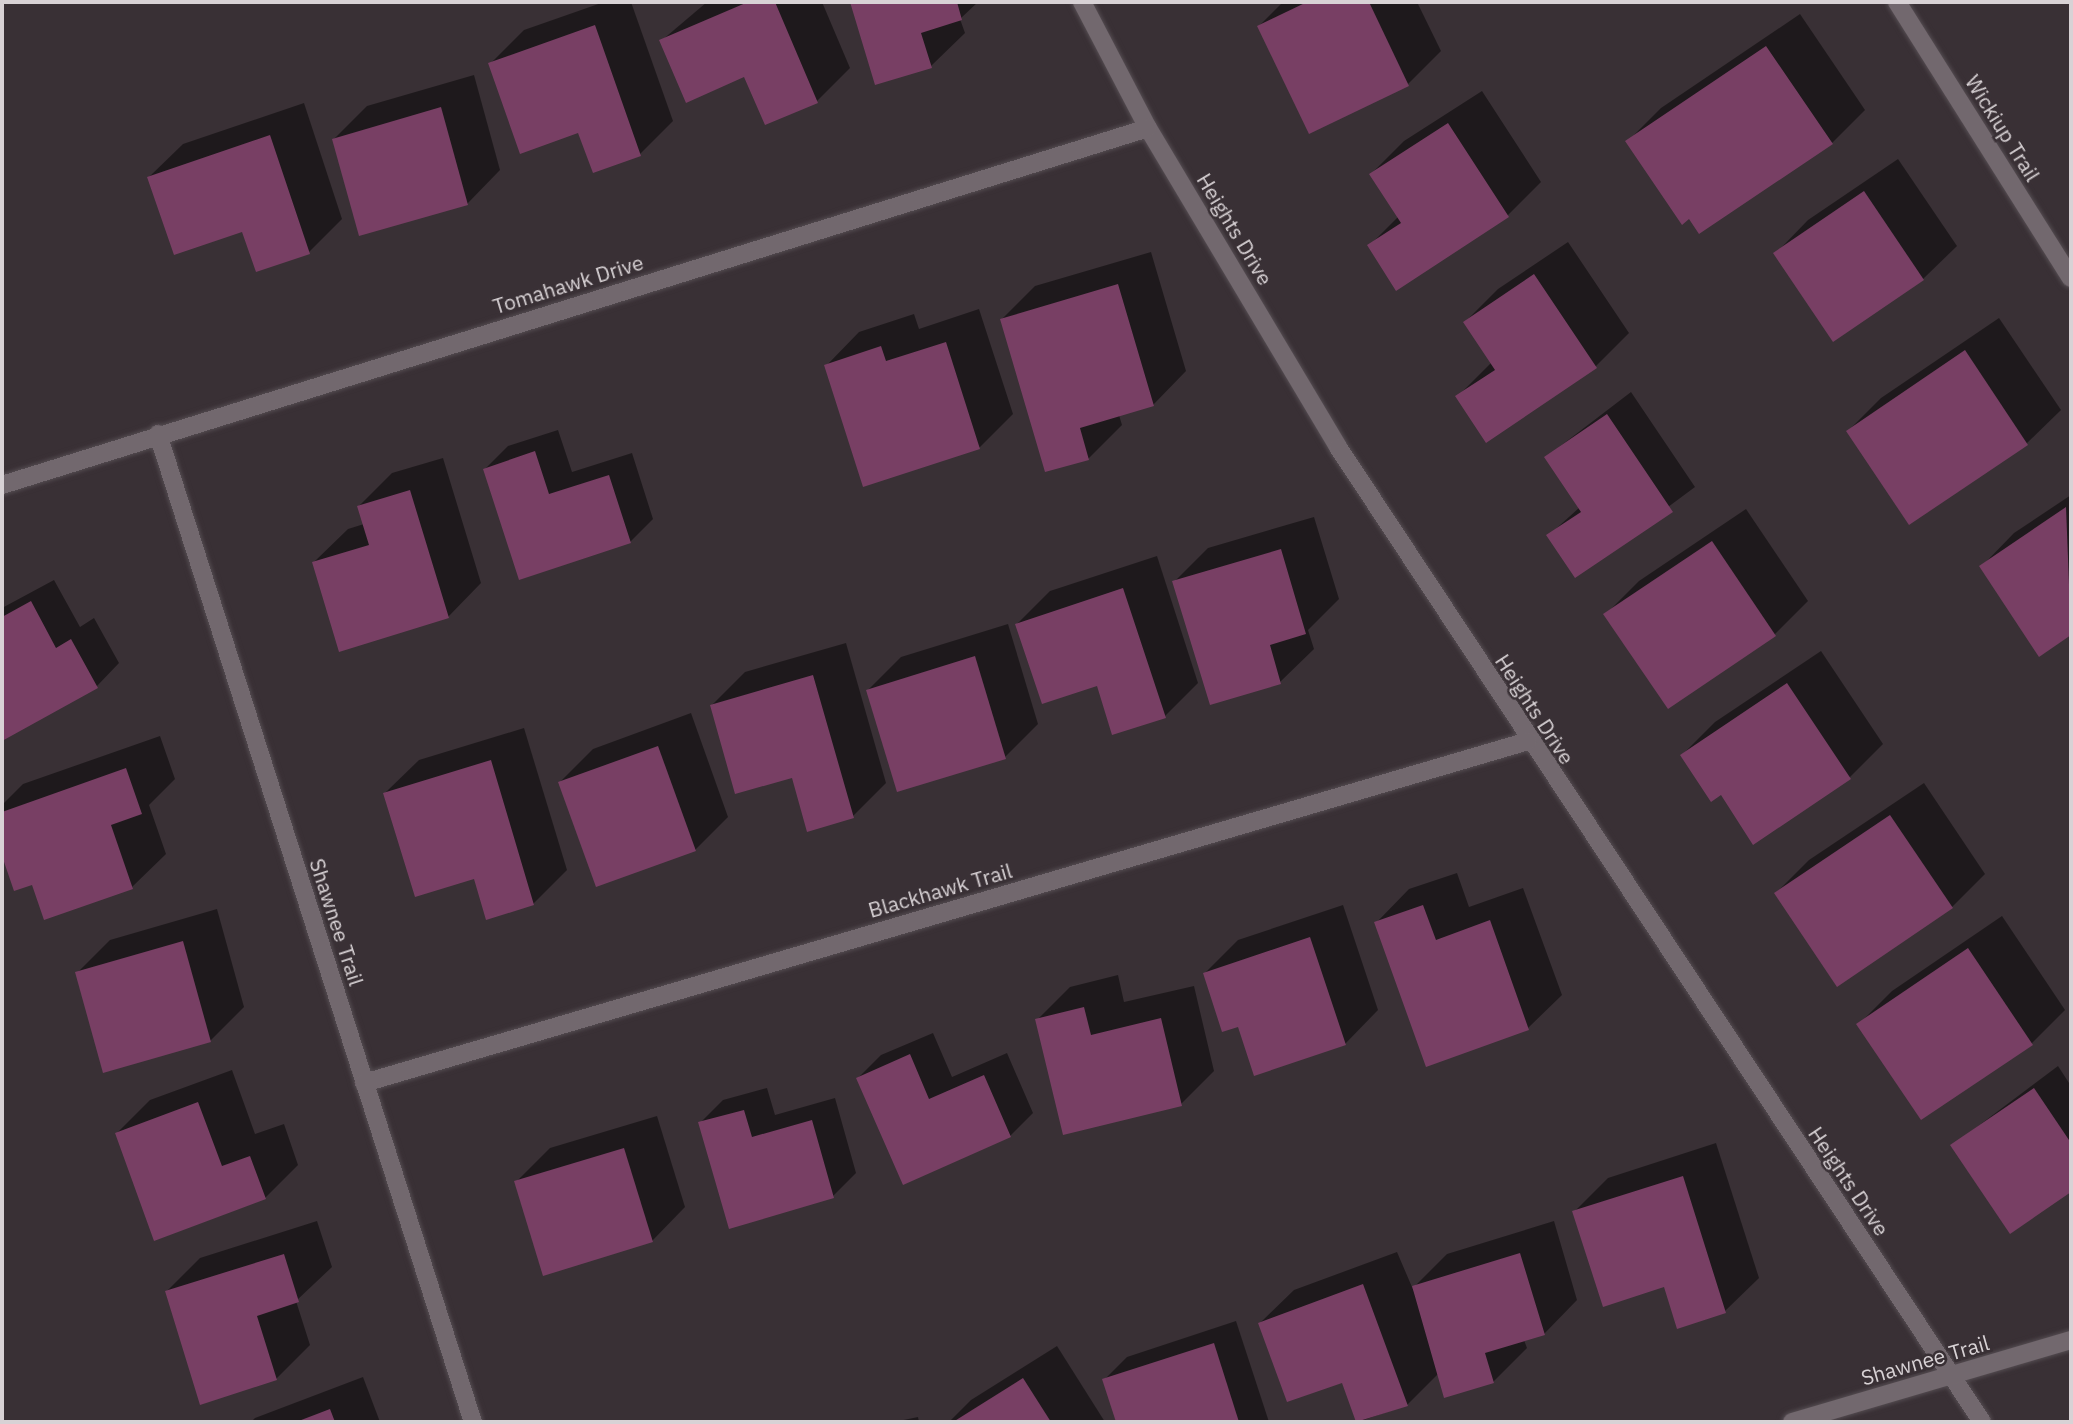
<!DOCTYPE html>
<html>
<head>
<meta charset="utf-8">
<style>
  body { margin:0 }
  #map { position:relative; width:2073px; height:1424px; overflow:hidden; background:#393035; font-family:"IBM Plex Sans",sans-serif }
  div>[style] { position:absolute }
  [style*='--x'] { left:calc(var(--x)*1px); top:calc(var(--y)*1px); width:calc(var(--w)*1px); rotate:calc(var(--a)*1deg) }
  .shadow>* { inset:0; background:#0007 }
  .building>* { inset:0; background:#783f64 }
  .roads { filter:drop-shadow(0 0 2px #544c51) drop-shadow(0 0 2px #544c51) }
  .street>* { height:18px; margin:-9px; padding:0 9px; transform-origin:9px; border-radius:9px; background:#72686e }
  span { translate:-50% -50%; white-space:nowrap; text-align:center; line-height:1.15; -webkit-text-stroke:5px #393035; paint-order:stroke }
  .street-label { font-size:21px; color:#d8d2d5 }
  .frame { position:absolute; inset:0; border:4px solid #d8d2d5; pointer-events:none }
</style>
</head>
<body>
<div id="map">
  <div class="shadow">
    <div style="clip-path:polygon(604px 2px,631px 2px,673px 121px,640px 154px,579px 131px,490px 64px,524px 30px)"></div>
    <div style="clip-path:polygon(707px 2px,822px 2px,850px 68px,817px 101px,661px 41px)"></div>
    <div style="clip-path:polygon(852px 2px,978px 2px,960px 19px,965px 33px,931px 66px,877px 83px)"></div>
    <div style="clip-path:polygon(1283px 2px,1417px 2px,1441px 51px,1408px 84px,1259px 26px)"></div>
    <div style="clip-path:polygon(1800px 14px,1865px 110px,1832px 143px,1628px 141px,1661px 108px)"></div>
    <div style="clip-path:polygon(474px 75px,500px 170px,467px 204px,334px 139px,367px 106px)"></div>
    <div style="clip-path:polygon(1482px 91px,1541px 182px,1508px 215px,1370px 245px,1399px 216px,1371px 174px,1404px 141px)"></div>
    <div style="clip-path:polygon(304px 103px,342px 219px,309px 252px,244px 230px,149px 177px,183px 144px)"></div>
    <div style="clip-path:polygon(1898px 159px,1957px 246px,1923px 279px,1833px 340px,1775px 254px,1808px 220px)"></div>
    <div style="clip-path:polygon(1568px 242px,1629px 333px,1596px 366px,1457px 397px,1492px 362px,1465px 322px,1498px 289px)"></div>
    <div style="clip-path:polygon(1151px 252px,1186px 371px,1153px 405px,1119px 415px,1122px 425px,1089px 458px,1047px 470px,1002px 319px,1035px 286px)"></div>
    <div style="clip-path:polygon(979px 309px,1013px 414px,980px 447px,864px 485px,826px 366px,859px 332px,914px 314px,919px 329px)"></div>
    <div style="clip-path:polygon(1999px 318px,2061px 410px,2027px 443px,1910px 523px,1848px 431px,1881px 398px)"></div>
    <div style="clip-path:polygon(1631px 392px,1695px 487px,1575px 576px,1548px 536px,1580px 507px,1546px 457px)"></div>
    <div style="clip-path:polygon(558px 430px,572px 472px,632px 453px,653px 519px,630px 542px,485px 469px,508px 446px)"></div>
    <div style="clip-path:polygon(443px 458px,481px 583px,448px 617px,314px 562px,348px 529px,364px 524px,359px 506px,392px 473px)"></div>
    <div style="clip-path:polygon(2071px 495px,2071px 633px,2040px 654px,1981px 567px,2014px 533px)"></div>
    <div style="clip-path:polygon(1746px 509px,1808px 601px,1775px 634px,1606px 614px,1639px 581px)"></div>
    <div style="clip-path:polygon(1314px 517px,1339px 599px,1308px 630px,1314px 649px,1280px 682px,1174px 582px,1208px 548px)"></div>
    <div style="clip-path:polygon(1157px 556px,1198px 683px,1165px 716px,1098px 684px,1017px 624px,1050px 591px)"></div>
    <div style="clip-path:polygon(54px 580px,80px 627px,94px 618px,119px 663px,97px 686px,2px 739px,2px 608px)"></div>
    <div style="clip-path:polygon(1008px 624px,1038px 724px,1005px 757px,868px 690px,901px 657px)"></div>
    <div style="clip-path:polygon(846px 643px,886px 783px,853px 816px,793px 776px,712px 705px,745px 672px)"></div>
    <div style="clip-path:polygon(1821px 651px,1883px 744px,1850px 777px,1721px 793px,1682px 755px,1715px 722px)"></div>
    <div style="clip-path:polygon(691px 713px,728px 817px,695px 850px,560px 782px,593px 749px)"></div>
    <div style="clip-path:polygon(524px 728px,567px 870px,533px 904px,385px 793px,419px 760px)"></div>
    <div style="clip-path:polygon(160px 736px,175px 779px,149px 805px,166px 854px,132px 887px,33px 883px,15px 889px,2px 851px,2px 805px,23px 784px)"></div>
    <div style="clip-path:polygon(1924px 783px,1985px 874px,1952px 907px,1776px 893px,1809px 860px)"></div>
    <div style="clip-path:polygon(1457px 873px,1469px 907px,1523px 888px,1562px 995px,1528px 1028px,1376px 923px,1409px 889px)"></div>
    <div style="clip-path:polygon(1343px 905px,1378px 1010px,1345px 1044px,1239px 1024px,1205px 973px,1238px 940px)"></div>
    <div style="clip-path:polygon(217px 909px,244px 1007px,211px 1040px,104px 1071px,77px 973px,110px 940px)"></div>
    <div style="clip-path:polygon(2002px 916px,2065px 1010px,2032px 1043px,1859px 1024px,1892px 991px)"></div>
    <div style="clip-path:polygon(1118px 975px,1124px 1002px,1194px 986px,1214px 1071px,1181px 1104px,1037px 1020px,1070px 987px)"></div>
    <div style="clip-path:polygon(933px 1033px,952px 1077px,1007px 1053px,1033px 1113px,1010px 1136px,858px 1078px,881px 1055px)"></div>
    <div style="clip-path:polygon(2058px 1066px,2071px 1086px,2071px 1190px,2011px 1231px,1953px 1145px)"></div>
    <div style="clip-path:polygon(232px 1070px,255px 1134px,284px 1124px,298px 1165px,265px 1198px,117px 1133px,150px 1100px)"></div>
    <div style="clip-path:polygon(767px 1088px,775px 1115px,835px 1098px,856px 1173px,833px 1196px,700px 1123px,723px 1100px)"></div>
    <div style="clip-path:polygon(657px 1116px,685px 1207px,652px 1241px,516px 1182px,550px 1148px)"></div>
    <div style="clip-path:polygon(1716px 1143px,1759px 1278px,1725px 1311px,1665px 1285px,1574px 1212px,1608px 1178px)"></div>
    <div style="clip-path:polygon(317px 1221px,332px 1267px,296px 1301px,310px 1345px,276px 1379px,167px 1291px,200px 1258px)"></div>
    <div style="clip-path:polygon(1554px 1221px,1577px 1300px,1544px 1334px,1524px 1340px,1527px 1348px,1493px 1382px,1439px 1373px,1407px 1405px,1358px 1422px,1343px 1380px,1260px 1323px,1294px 1290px,1397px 1252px,1418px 1301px,1414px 1287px,1447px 1254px)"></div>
    <div style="clip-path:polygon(1236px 1321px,1269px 1422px,1117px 1422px,1104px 1380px,1127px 1357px)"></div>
    <div style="clip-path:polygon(1057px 1346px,1105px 1422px,949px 1422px,971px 1400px)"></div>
    <div style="clip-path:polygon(363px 1377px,380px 1422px,251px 1422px,255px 1418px)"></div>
    <div style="clip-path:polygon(918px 1417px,919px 1422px,894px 1422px)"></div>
  </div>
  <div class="building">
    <div style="clip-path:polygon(748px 2px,775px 2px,818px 103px,765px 125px,744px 77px,686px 103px,659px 40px)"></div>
    <div style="clip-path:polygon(850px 2px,957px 2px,962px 20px,921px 33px,932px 68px,875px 85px)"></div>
    <div style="clip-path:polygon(1307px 2px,1369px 2px,1409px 86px,1309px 134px,1257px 26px)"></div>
    <div style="clip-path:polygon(595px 25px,641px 156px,593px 173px,578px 133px,520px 154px,488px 63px)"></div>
    <div style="clip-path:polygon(1766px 46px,1833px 144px,1699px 234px,1689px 219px,1682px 225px,1625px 141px)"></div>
    <div style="clip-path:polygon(441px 107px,468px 205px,359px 236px,332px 139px)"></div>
    <div style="clip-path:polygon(1448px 123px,1509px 217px,1396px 291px,1367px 245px,1401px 223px,1369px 174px)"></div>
    <div style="clip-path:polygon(270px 135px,310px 254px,256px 272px,242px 232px,174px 255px,147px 177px)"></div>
    <div style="clip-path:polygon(1864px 191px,1924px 280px,1833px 342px,1773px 253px)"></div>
    <div style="clip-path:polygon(1534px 274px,1597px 368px,1486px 443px,1455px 396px,1495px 370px,1463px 322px)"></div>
    <div style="clip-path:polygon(1118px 284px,1154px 406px,1080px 428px,1089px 460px,1045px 472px,1000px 319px)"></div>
    <div style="clip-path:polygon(946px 342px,980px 449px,863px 487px,824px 365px,881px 346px,886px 361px)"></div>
    <div style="clip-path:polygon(1965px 350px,2028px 445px,1909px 525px,1846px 431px)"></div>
    <div style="clip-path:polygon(1607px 414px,1673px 512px,1575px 578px,1546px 535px,1581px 512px,1544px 457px)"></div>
    <div style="clip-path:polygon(535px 451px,549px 494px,609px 475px,631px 543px,519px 580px,483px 469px)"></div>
    <div style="clip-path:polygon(410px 490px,449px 618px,339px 652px,312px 562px,369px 545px,357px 506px)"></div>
    <div style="clip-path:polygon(2066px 507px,2071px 635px,2039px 657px,1979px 566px)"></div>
    <div style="clip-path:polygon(1712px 541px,1776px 636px,1668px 709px,1603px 614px)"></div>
    <div style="clip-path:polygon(1281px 549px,1306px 634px,1270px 645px,1281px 684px,1210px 705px,1172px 581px)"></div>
    <div style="clip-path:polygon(1123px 588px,1166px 718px,1112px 735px,1097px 686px,1042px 704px,1015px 624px)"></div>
    <div style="clip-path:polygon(31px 601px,56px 648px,71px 639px,98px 688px,2px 741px,2px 617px)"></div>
    <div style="clip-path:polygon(975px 656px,1006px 759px,897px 792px,866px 690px)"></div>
    <div style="clip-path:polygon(813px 675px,854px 818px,807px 832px,792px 778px,735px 794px,710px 705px)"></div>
    <div style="clip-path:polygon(1787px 683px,1851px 779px,1753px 845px,1721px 795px,1711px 802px,1680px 755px)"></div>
    <div style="clip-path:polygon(658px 746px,696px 851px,596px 887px,558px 782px)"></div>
    <div style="clip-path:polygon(491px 760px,534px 905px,486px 920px,474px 879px,415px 897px,383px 793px)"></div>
    <div style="clip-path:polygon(126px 768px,142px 814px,111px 825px,133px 889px,44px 920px,32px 885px,14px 891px,2px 856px,2px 812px)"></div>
    <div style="clip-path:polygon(1890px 815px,1953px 908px,1837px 987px,1774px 893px)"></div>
    <div style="clip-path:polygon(1423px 905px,1436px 940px,1490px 920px,1529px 1030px,1426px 1067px,1374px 922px)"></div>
    <div style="clip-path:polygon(1310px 937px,1346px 1045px,1254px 1076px,1238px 1027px,1222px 1032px,1203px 973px)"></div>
    <div style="clip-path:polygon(183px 941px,211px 1042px,103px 1073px,75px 972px)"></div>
    <div style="clip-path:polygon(1968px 948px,2033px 1045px,1921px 1120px,1856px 1024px)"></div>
    <div style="clip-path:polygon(1084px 1007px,1091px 1035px,1161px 1018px,1182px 1106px,1063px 1135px,1035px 1019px)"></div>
    <div style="clip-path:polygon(910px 1054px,929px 1099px,984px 1075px,1011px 1137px,903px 1185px,856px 1078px)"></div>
    <div style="clip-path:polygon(2034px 1088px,2071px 1143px,2071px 1192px,2010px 1234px,1950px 1145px)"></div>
    <div style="clip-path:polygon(198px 1102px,222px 1166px,250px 1156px,266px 1199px,154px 1241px,115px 1133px)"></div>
    <div style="clip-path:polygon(744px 1110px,752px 1137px,812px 1120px,834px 1198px,729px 1229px,698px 1122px)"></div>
    <div style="clip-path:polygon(624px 1148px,653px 1242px,543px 1276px,514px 1181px)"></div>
    <div style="clip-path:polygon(1683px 1176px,1726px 1313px,1677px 1329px,1664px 1287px,1603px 1307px,1572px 1211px)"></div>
    <div style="clip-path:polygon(1520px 1253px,1545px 1335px,1485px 1353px,1494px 1383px,1444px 1398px,1412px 1286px)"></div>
    <div style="clip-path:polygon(284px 1254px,299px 1302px,257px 1316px,277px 1380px,200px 1405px,165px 1291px)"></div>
    <div style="clip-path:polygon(1363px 1284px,1408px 1406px,1356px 1422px,1342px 1383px,1287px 1402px,1258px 1323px)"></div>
    <div style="clip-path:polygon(1214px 1343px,1239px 1422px,1116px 1422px,1102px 1379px)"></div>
    <div style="clip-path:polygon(1023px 1378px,1051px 1422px,953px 1422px)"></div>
    <div style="clip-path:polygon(330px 1409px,335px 1422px,296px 1422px)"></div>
  </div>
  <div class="roads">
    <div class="street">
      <div style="--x:1082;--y:2;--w:142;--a:62.4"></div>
      <div style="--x:1148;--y:128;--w:371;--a:59.2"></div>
      <div style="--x:1338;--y:447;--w:1168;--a:56.55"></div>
      <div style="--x:1897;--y:2;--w:326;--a:57.8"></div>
      <div style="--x:158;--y:434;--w:1037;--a:72.32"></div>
      <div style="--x:2;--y:485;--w:1200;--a:-17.3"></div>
      <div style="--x:364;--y:1083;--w:1213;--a:-16.37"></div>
      <div style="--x:1792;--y:1422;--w:291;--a:-16.4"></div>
    </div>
  </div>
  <div class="street-label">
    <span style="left:2003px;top:128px;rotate:58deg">Wickiup Trail</span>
    <span style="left:1235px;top:229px;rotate:59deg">Heights Drive</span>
    <span style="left:568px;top:284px;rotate:-17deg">Tomahawk Drive</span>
    <span style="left:1535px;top:709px;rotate:57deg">Heights Drive</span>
    <span style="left:940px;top:890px;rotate:-16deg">Blackhawk Trail</span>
    <span style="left:337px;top:922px;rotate:72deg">Shawnee Trail</span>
    <span style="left:1849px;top:1181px;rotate:56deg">Heights Drive</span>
    <span style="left:1925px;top:1360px;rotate:-16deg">Shawnee Trail</span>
  </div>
  <div class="frame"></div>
</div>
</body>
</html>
